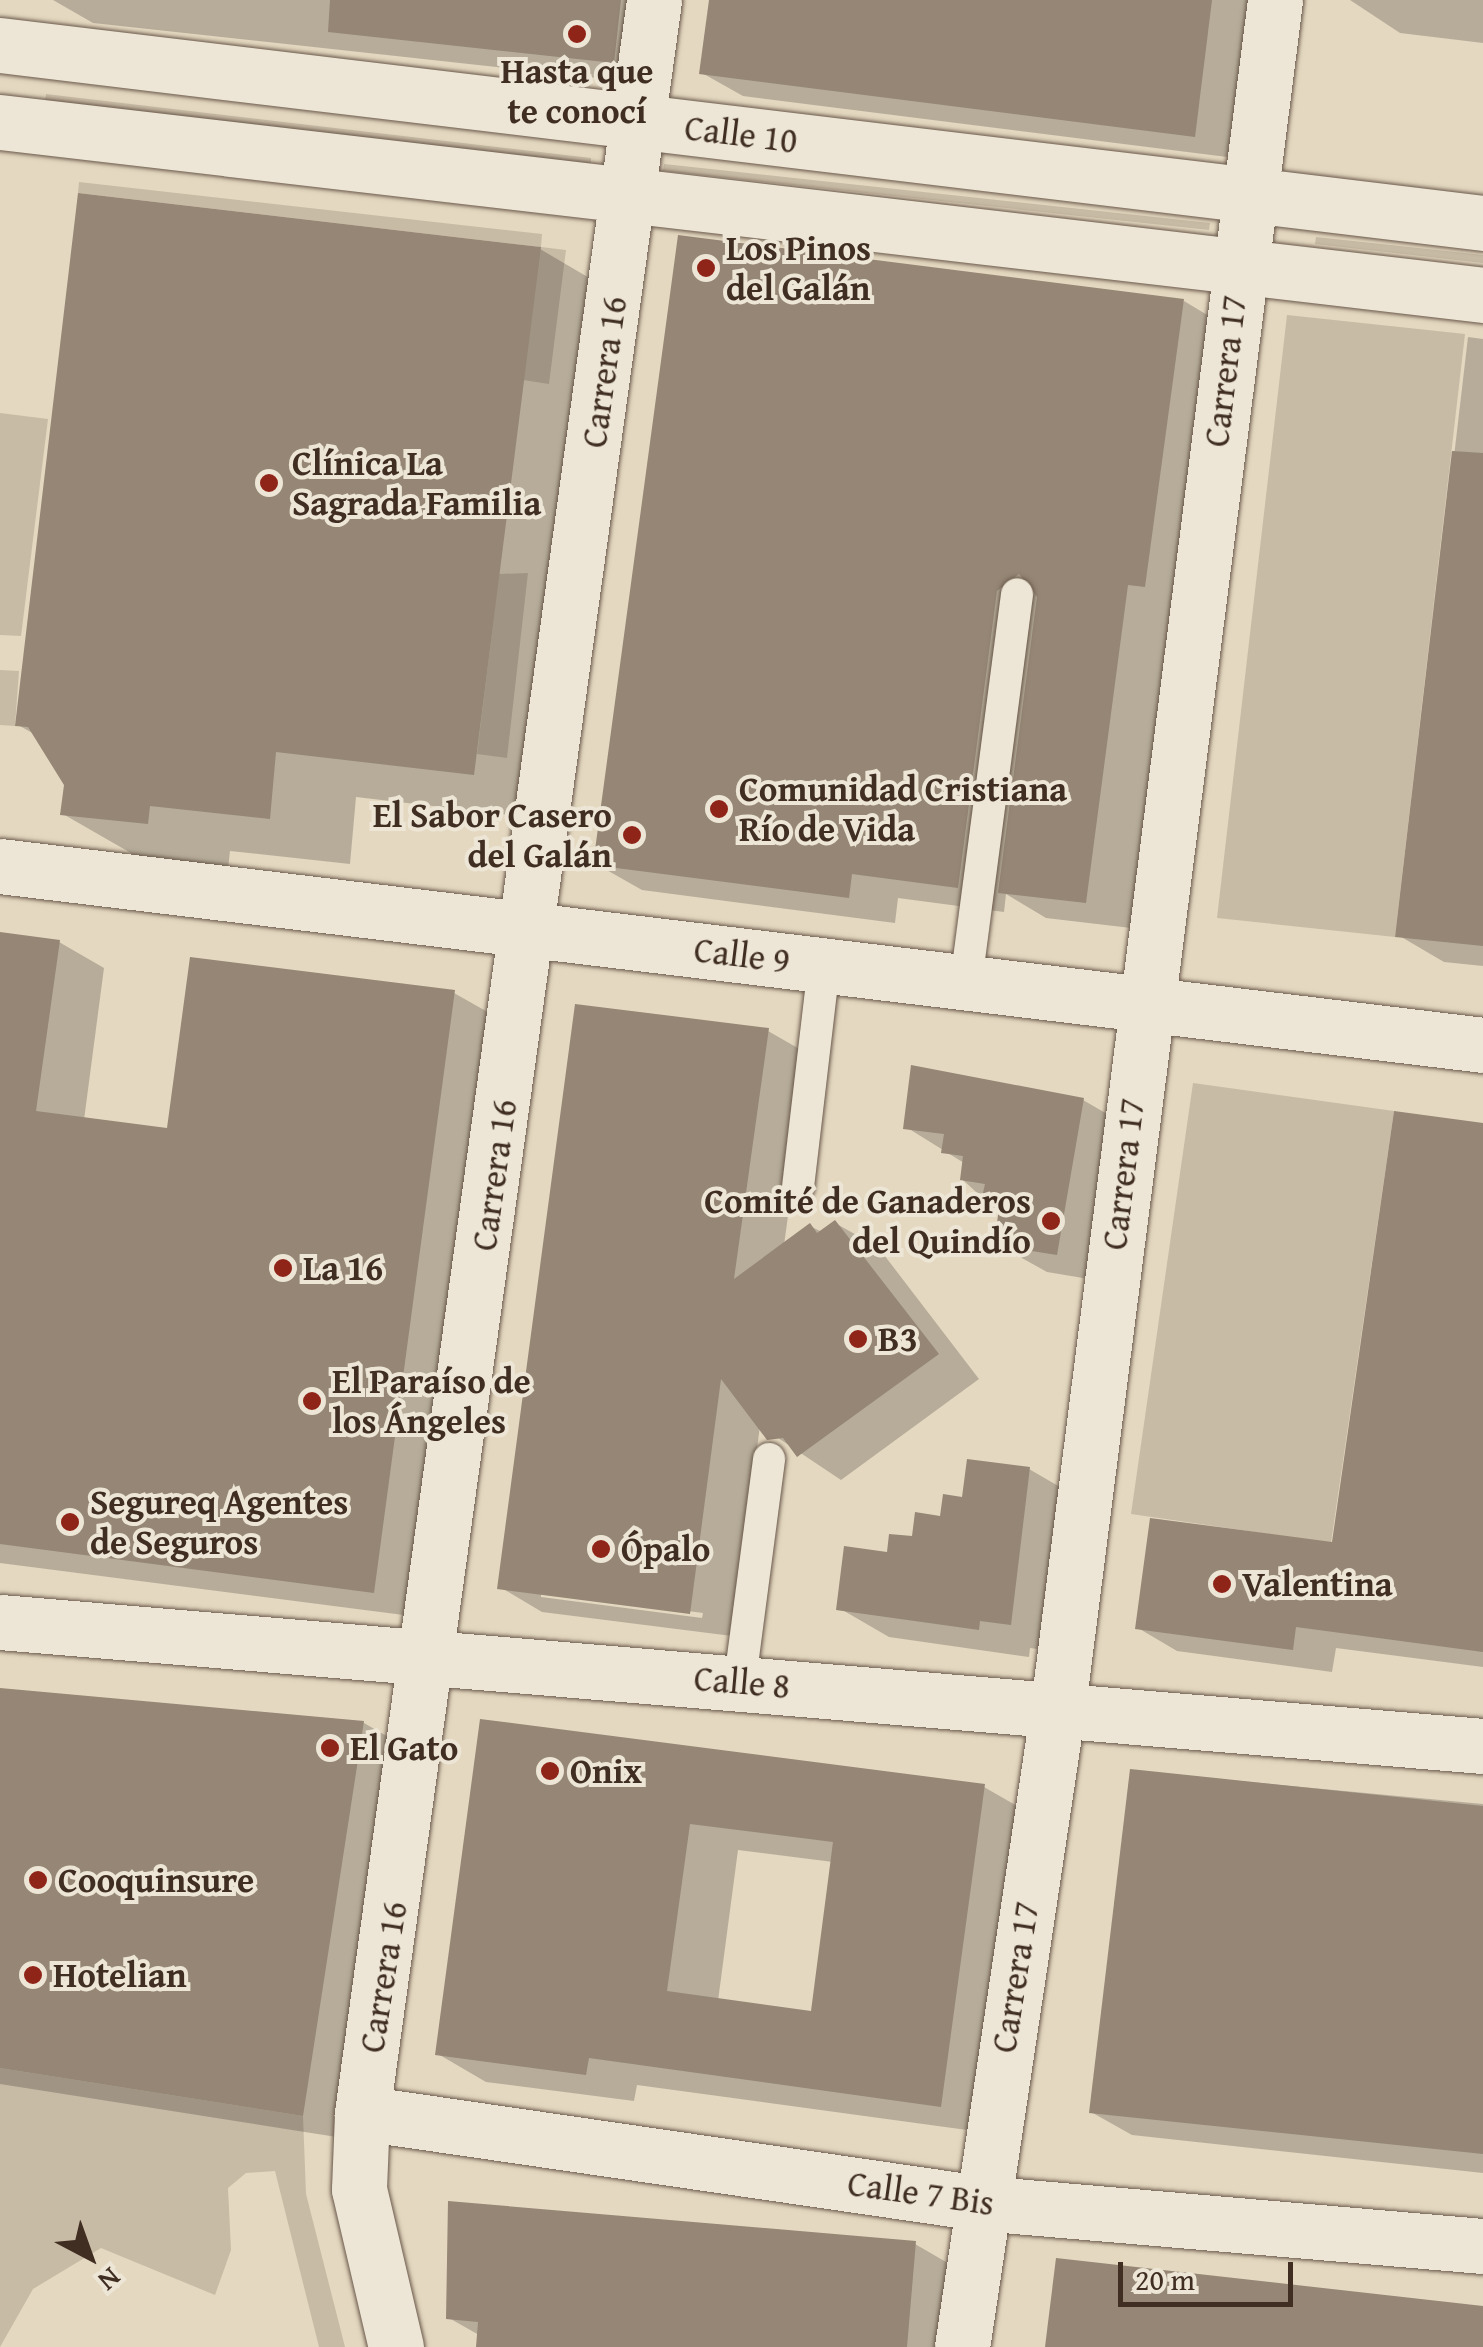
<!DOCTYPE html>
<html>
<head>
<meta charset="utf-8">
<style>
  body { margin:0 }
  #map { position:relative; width:1483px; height:2347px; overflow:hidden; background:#e4d8c0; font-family:"Gentium Book Plus",serif }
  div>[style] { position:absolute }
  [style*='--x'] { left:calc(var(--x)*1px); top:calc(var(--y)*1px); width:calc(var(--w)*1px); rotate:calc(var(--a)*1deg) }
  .green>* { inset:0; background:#c8bba5 }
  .shadow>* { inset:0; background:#0003 }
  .building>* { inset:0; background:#958675 }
  .roads { filter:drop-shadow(0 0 2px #69584a) drop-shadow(0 0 2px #69584a) }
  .service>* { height:32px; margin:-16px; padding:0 16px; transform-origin:16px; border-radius:16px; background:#ede6d6 }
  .minor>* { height:55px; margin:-27.5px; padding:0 27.5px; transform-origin:27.5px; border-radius:27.5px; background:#ede6d6 }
  .tertiary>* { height:55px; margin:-27.5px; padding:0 27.5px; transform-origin:27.5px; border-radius:27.5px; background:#ede6d6 }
  .dots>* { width:28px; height:28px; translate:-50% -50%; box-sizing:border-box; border:5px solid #ede6d6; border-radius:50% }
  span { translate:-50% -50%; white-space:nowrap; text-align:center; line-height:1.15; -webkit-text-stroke:8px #ede6d6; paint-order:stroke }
  .poi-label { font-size:35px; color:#402e23; font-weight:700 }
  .left { translate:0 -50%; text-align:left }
  .right { translate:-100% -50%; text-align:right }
  .street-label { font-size:35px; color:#402e23 }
  .north { position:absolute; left:40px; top:2207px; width:100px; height:100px; -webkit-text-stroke:8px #ede6d6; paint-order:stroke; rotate:139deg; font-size:28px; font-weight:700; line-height:40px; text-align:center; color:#402e23 }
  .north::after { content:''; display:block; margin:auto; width:35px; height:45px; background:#402e23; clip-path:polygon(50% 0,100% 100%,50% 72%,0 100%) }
  .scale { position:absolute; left:1118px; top:2262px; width:175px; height:45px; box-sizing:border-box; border:5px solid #402e23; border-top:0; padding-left:12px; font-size:30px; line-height:35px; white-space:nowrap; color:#402e23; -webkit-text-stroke:8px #ede6d6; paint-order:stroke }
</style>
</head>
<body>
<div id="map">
  <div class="green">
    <div style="clip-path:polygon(46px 94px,591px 158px,591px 165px,45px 102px)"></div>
    <div style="clip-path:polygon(664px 164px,1210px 223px,1209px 230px,663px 171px)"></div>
    <div style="clip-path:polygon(79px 182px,542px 234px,541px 247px,566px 250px,549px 384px,523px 380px,540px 247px,78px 193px)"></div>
    <div style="clip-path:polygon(1316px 237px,1483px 255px,1483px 263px,1315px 244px)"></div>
    <div style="clip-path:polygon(1287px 315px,1465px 334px,1395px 937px,1217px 918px)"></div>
    <div style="clip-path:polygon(0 413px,48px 419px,21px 636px,0 635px)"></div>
    <div style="clip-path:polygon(528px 573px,507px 758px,477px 754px,499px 574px)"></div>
    <div style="clip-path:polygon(0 670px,19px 671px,15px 726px,0 725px)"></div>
    <div style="clip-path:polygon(1193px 1083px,1394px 1111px,1331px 1543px,1131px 1514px)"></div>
    <div style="clip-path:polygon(0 2068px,303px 2116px,306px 2194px,345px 2347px,319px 2347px,275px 2171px,246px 2173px,228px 2188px,231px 2250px,215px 2295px,101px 2248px,33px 2289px,0 2347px)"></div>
  </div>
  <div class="shadow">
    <div style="clip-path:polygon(53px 0,663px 0,653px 84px,93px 23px)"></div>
    <div style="clip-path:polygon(712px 0,1256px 0,1235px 158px,743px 96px,702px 73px)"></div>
    <div style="clip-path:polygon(1350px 0,1483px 0,1483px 43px,1400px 33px)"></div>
    <div style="clip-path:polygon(540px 249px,620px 296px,554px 820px,356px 797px,350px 864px,230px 851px,228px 869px,143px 860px,63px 814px,66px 785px,36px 735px,18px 725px)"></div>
    <div style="clip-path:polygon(1184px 301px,1229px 328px,1131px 928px,1046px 918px,1006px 894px,1004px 912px,898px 898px,895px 923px,642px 890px,596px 864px)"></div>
    <div style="clip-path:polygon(1468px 337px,1483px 339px,1483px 966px,1444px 962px,1398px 935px)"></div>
    <div style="clip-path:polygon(0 935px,59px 942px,104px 968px,84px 1120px,169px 1131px,454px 993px,500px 1019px,419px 1617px,0 1563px)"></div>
    <div style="clip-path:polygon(evenodd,768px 1031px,810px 1055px,784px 1245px,810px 1226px,822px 1232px,835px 1223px,878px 1247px,979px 1379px,841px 1480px,760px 1426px,732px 1636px,542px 1612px,500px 1587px,768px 1031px,541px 1592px,703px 1613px,702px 1618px,541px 1597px,541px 1592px)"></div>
    <div style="clip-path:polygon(1083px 1100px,1133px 1129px,1107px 1282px,1047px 1272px,997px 1244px,1001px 1215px,962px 1179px,964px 1163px,906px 1127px)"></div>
    <div style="clip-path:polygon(1483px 1125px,1483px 1667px,1336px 1648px,1332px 1672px,1177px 1651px,1138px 1628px,1334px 1545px)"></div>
    <div style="clip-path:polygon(1029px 1469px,1079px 1498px,1060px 1652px,1030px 1648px,1029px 1657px,889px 1637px,839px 1608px,964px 1499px)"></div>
    <div style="clip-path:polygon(0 1690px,364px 1723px,404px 1746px,343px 2138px,0 2084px)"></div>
    <div style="clip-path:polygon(evenodd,482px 1722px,984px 1787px,1033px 1815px,989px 2133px,637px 2085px,634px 2101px,486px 2082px,438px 2054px,482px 1722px,738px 1850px,833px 1862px,813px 2014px,718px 2001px,738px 1850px)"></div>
    <div style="clip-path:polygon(1133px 1771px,1483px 1804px,1483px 2173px,1132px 2135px,1091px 2112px)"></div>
    <div style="clip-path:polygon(915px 2244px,953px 2266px,946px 2347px,478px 2347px,479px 2335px,449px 2318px)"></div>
  </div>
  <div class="building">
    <div style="clip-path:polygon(330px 0,621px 0,614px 63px,328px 32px)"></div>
    <div style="clip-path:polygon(709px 0,1212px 0,1195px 137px,699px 74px)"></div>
    <div style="clip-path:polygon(78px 193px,541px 247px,474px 775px,276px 752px,270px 819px,150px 806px,148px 824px,60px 815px,64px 785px,28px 727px,15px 726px)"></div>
    <div style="clip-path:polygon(678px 235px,1184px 299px,1145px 587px,1128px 585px,1086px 903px,998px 893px,1037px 597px,1019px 574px,997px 591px,958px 888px,852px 874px,849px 898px,593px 865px)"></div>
    <div style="clip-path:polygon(1452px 451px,1483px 453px,1483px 946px,1395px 937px)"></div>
    <div style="clip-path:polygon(0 932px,60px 940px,36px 1111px,167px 1128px,190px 957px,455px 990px,374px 1593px,0 1544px)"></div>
    <div style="clip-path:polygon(575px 1004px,769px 1028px,734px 1279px,810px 1223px,817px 1233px,835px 1220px,939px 1354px,797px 1457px,783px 1438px,767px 1440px,721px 1379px,690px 1614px,497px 1589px)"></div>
    <div style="clip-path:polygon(911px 1065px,1084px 1098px,1057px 1255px,994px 1245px,999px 1208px,980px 1206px,985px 1184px,960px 1180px,963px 1156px,941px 1153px,944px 1134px,903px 1129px)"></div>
    <div style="clip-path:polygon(1394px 1111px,1483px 1123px,1483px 1652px,1296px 1627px,1293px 1650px,1135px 1629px,1150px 1518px,1332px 1542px)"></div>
    <div style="clip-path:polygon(967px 1459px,1030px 1467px,1011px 1625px,980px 1621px,979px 1630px,836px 1610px,844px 1546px,887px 1552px,889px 1534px,912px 1536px,915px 1512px,940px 1516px,943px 1494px,962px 1497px)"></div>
    <div style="clip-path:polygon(0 1688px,364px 1721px,303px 2116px,0 2068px)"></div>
    <div style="clip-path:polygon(evenodd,480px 1719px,985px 1784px,941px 2107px,589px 2058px,586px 2075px,435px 2055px,480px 1719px,690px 1824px,833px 1842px,811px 2011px,667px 1991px,690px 1824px)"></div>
    <div style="clip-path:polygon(1130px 1769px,1483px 1806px,1483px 2154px,1089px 2113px)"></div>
    <div style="clip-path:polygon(448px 2201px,916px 2241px,907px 2347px,476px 2347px,478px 2322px,446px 2319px)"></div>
    <div style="clip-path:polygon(1056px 2258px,1483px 2306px,1483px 2347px,1045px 2347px)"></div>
  </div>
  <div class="roads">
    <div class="service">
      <div style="--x:966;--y:982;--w:391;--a:-82.5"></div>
      <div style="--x:798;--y:1187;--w:224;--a:-83.3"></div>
      <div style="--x:740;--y:1680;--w:223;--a:-82.5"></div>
    </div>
    <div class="minor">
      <div style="--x:0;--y:866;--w:1494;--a:6.88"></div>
      <div style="--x:0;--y:1622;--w:1488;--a:4.78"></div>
      <div style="--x:362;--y:2113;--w:625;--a:8.29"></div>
      <div style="--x:980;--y:2203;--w:505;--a:4.89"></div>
      <div style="--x:396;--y:2347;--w:162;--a:-103.2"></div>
      <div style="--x:359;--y:2189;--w:76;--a:-87.7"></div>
      <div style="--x:362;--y:2113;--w:2133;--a:-82.13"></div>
      <div style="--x:962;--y:2347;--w:640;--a:-81.46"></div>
      <div style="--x:1057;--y:1714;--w:1728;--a:-82.75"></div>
    </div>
    <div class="tertiary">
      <div style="--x:0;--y:45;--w:1494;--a:6.84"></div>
      <div style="--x:0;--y:122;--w:1493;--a:6.65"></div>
    </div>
  </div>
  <div class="dots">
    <div style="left:577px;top:34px;background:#8f2418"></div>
    <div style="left:706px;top:268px;background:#8f2418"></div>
    <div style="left:269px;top:483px;background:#8f2418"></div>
    <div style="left:719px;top:809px;background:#8f2418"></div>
    <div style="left:632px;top:835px;background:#8f2418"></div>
    <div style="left:1051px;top:1221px;background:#8f2418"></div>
    <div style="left:283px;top:1268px;background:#8f2418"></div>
    <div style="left:858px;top:1339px;background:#8f2418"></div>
    <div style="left:312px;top:1401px;background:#8f2418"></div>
    <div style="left:70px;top:1522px;background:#8f2418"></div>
    <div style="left:601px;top:1549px;background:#8f2418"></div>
    <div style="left:1222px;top:1584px;background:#8f2418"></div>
    <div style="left:330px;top:1748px;background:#8f2418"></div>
    <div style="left:550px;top:1771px;background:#8f2418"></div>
    <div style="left:38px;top:1880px;background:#8f2418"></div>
    <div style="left:33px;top:1975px;background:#8f2418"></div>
  </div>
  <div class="poi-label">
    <span style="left:577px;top:91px">Hasta que<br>te conocí</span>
    <span class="left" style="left:726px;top:268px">Los Pinos<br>del Galán</span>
    <span class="left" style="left:292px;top:483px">Clínica La<br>Sagrada Familia</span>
    <span class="left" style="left:739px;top:809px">Comunidad Cristiana<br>Río de Vida</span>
    <span class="right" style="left:612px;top:835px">El Sabor Casero<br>del Galán</span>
    <span class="right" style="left:1031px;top:1221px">Comité de Ganaderos<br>del Quindío</span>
    <span class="left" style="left:303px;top:1268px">La 16</span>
    <span class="left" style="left:878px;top:1339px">B3</span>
    <span class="left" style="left:332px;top:1401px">El Paraíso de<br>los Ángeles</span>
    <span class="left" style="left:90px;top:1522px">Segureq Agentes<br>de Seguros</span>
    <span class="left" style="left:621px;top:1549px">Ópalo</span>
    <span class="left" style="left:1242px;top:1584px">Valentina</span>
    <span class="left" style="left:350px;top:1748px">El Gato</span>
    <span class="left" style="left:570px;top:1771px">Onix</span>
    <span class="left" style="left:58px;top:1880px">Cooquinsure</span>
    <span class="left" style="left:53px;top:1975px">Hotelian</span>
  </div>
  <div class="street-label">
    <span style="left:741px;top:134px;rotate:7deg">Calle 10</span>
    <span style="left:1225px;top:371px;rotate:-83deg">Carrera 17</span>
    <span style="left:604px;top:372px;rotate:-82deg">Carrera 16</span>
    <span style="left:742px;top:955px;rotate:7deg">Calle 9</span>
    <span style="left:1123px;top:1174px;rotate:-83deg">Carrera 17</span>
    <span style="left:494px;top:1175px;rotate:-82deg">Carrera 16</span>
    <span style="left:742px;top:1682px;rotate:5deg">Calle 8</span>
    <span style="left:383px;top:1977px;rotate:-81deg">Carrera 16</span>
    <span style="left:1015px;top:1977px;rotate:-81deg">Carrera 17</span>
    <span style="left:921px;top:2193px;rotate:8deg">Calle 7 Bis</span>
  </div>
  <div class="north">N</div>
  <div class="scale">20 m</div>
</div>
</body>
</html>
